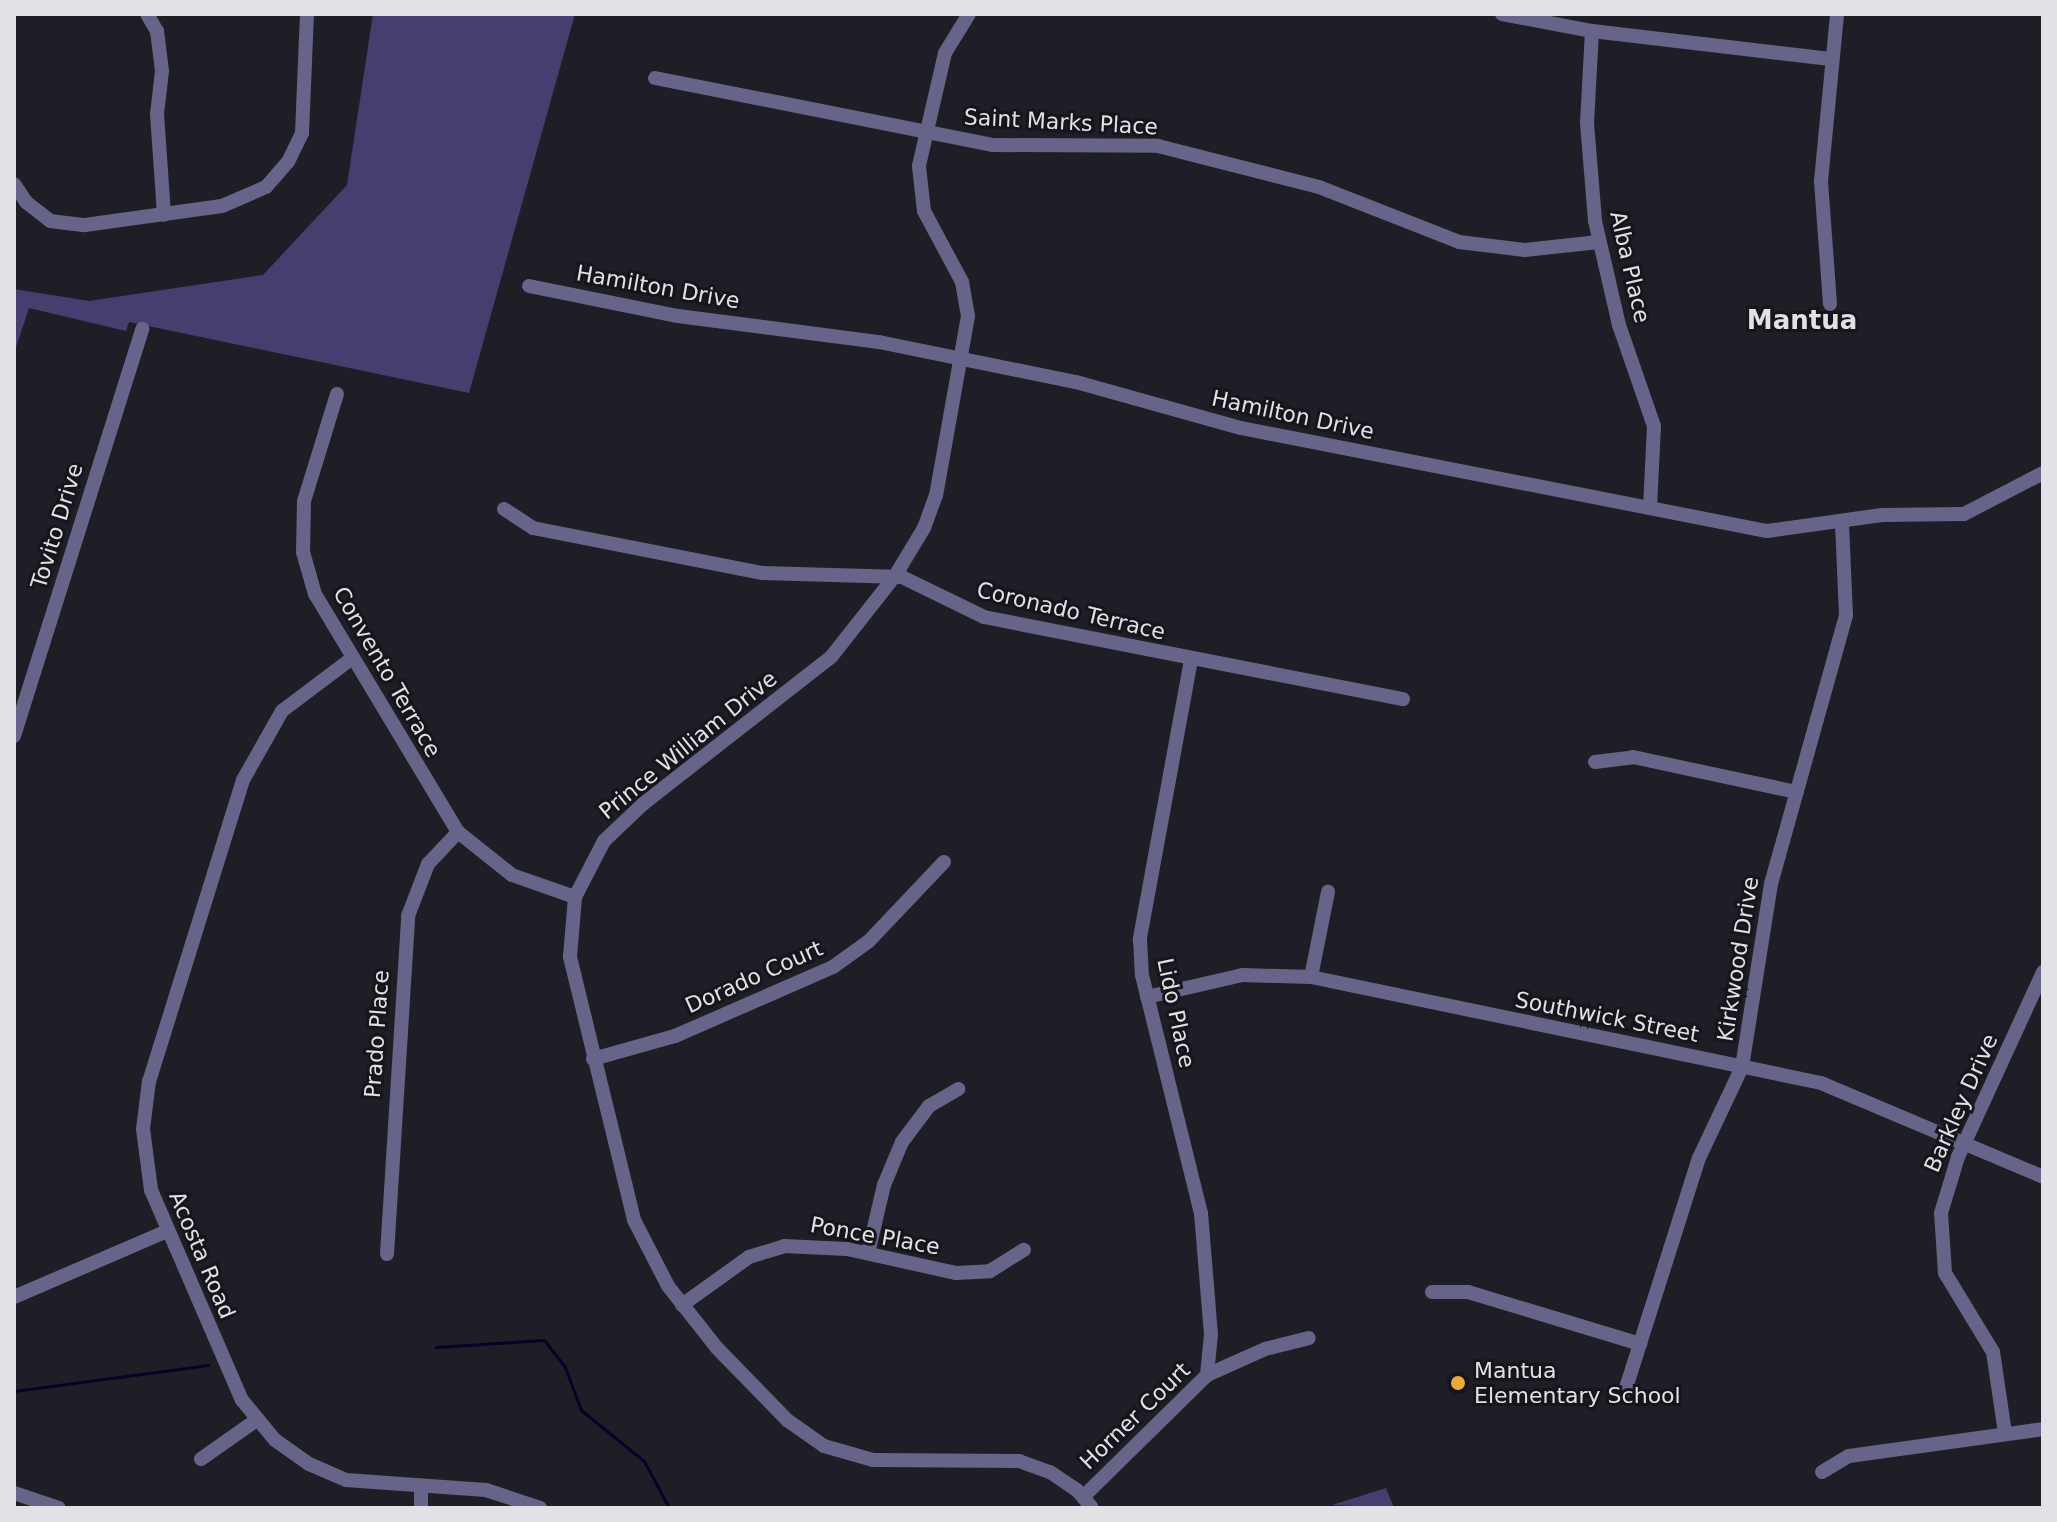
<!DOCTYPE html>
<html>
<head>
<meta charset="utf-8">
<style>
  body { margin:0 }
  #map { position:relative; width:2057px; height:1522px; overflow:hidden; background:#1f1e26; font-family:"DejaVu Sans",sans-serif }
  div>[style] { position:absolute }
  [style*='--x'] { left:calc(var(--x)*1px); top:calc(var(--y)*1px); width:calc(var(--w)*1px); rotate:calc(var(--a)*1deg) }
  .green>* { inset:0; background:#453f70 }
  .stream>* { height:3px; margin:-1.5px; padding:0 1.5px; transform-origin:1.5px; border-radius:1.5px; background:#0a0126 }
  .minor>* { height:14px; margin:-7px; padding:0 7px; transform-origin:7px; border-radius:7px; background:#676489 }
  .dots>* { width:22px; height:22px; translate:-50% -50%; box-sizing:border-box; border:4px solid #16151c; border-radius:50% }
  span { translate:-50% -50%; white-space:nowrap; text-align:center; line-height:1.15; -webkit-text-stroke:6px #16151c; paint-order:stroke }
  .street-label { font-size:22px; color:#e1e1e6 }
  .poi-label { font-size:22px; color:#e1e1e6 }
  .left { translate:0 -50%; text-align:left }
  .quarter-label { font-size:26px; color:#e1e1e6; font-weight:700 }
  .frame { position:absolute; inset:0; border:16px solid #e1e1e6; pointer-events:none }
</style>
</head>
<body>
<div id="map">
  <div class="green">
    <div style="clip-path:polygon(373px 14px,575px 14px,469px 393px,129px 322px,126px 331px,29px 308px,14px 353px,14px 289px,89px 301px,263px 275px,347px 185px)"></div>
    <div style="clip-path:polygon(1386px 1488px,1394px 1508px,1332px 1505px)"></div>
  </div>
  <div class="stream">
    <div style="--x:436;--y:1347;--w:108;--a:-3.7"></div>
    <div style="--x:544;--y:1340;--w:34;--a:52"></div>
    <div style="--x:565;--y:1367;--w:46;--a:69.6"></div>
    <div style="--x:581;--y:1410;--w:81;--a:39"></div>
    <div style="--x:644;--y:1461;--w:53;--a:62"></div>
    <div style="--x:14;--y:1391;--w:196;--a:-7.6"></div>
  </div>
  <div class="minor">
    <div style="--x:147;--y:14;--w:20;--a:60"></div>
    <div style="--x:157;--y:31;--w:40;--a:82.9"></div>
    <div style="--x:162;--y:71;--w:43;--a:96.6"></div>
    <div style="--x:157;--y:114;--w:101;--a:86"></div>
    <div style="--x:969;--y:14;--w:46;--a:121.6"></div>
    <div style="--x:945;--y:53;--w:116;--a:103"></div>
    <div style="--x:919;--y:166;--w:45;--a:83.7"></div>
    <div style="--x:924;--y:211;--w:81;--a:61.8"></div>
    <div style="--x:962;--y:282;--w:35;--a:80"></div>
    <div style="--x:968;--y:316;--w:182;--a:100.1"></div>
    <div style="--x:936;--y:495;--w:35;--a:110"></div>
    <div style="--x:924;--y:528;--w:56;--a:121.1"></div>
    <div style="--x:895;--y:576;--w:103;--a:128.3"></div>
    <div style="--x:831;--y:657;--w:239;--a:142"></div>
    <div style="--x:643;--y:804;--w:54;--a:136.5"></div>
    <div style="--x:604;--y:841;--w:63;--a:117.4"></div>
    <div style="--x:575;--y:897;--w:60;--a:94.8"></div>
    <div style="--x:570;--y:957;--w:271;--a:76.3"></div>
    <div style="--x:634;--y:1220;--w:74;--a:62.7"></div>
    <div style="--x:668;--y:1286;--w:79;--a:51.7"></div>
    <div style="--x:717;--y:1348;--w:100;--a:45.8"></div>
    <div style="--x:787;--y:1420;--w:45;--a:35.1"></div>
    <div style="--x:824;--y:1446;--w:51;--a:15.9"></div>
    <div style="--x:873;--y:1460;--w:146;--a:0.4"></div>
    <div style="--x:1019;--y:1461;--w:33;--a:20"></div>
    <div style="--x:1050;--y:1472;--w:32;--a:34"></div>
    <div style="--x:1077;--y:1490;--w:23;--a:50"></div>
    <div style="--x:1502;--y:14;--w:92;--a:10.7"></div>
    <div style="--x:1592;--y:31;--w:240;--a:6.7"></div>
    <div style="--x:1592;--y:31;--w:92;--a:93.1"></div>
    <div style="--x:1587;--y:123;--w:98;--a:85.3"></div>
    <div style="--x:1595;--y:221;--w:107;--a:77"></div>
    <div style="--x:1619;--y:325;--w:107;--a:70.9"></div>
    <div style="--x:1654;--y:426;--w:82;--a:92.8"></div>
    <div style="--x:655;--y:78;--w:345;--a:11.2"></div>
    <div style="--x:993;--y:145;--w:165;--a:0.3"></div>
    <div style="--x:1158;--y:146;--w:166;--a:14.3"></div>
    <div style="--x:1319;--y:187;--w:150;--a:21.4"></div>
    <div style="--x:1459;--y:242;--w:66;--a:6.9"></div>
    <div style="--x:1525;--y:250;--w:74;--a:-6.2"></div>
    <div style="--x:14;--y:184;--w:22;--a:56"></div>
    <div style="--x:26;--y:202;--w:31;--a:38"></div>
    <div style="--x:50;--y:221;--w:35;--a:7"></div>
    <div style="--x:85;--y:225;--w:138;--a:-7.9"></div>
    <div style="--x:222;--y:206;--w:48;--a:-23.4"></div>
    <div style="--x:266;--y:187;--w:33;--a:-49"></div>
    <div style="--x:288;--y:162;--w:32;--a:-64"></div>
    <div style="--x:302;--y:133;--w:119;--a:-87.6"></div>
    <div style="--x:529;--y:286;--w:152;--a:11.4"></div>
    <div style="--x:678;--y:316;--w:203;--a:7.4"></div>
    <div style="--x:879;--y:342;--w:201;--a:11.5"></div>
    <div style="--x:1076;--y:382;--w:171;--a:15.6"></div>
    <div style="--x:1241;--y:428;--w:536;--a:11.08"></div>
    <div style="--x:1767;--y:531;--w:116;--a:-7.9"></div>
    <div style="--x:1882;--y:515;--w:82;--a:-0.7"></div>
    <div style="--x:1964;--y:514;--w:89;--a:-27.4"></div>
    <div style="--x:1830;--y:304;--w:123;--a:-94.2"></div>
    <div style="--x:1821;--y:181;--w:168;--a:-84.5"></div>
    <div style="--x:337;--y:394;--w:112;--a:107.1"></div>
    <div style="--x:304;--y:501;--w:51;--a:91.1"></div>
    <div style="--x:303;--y:552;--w:44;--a:74.1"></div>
    <div style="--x:315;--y:594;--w:278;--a:59"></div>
    <div style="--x:458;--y:832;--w:69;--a:38.5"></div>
    <div style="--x:512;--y:875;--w:67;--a:19.2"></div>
    <div style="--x:504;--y:509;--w:35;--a:33"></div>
    <div style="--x:533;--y:528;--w:234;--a:11.1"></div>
    <div style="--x:763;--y:573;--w:139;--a:1.6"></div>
    <div style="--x:902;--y:577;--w:91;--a:26"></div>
    <div style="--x:984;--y:617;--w:427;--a:11.1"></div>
    <div style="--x:351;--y:659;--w:86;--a:143"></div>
    <div style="--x:282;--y:711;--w:79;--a:119.5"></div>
    <div style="--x:243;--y:780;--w:315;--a:107.3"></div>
    <div style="--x:149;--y:1081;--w:48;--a:97.1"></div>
    <div style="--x:143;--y:1129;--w:62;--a:82.5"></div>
    <div style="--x:151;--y:1190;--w:229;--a:66.6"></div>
    <div style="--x:242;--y:1400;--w:52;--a:50.5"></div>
    <div style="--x:275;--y:1440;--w:42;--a:35.2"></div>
    <div style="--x:309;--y:1464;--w:40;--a:23.4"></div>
    <div style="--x:346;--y:1480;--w:140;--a:4.1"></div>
    <div style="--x:486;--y:1490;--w:57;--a:18.4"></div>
    <div style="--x:1191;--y:660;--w:284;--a:100.4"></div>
    <div style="--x:1140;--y:939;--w:36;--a:87"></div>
    <div style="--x:1142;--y:975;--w:245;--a:76.1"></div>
    <div style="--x:1201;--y:1213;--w:121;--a:85.3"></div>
    <div style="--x:1211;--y:1334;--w:41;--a:95.6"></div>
    <div style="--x:14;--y:736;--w:427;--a:-72.5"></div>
    <div style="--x:1595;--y:762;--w:38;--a:-7"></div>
    <div style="--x:1633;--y:757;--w:167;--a:12.1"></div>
    <div style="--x:1311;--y:977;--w:87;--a:-78.7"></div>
    <div style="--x:1147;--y:997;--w:98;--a:-13"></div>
    <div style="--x:1242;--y:975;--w:69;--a:1.7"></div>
    <div style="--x:1311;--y:977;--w:521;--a:11.74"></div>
    <div style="--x:1821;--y:1083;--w:241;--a:22.9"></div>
    <div style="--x:593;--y:1059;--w:85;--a:-15.7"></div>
    <div style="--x:675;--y:1036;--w:172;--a:-23.6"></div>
    <div style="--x:833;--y:967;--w:44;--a:-35.8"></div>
    <div style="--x:869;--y:941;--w:109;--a:-46.5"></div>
    <div style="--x:868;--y:1253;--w:70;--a:-76.8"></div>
    <div style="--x:884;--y:1185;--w:47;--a:-67.3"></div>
    <div style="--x:902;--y:1142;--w:45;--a:-53.1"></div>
    <div style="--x:929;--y:1106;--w:34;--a:-30"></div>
    <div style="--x:387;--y:1254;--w:339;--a:-86.4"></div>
    <div style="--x:408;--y:916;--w:56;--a:-69"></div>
    <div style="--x:428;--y:864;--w:44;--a:-46.8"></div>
    <div style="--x:1432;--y:1292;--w:36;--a:0"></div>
    <div style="--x:1468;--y:1292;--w:180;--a:16.8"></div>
    <div style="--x:14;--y:1297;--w:164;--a:-23.3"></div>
    <div style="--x:682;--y:1305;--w:82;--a:-35.6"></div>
    <div style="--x:749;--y:1257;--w:37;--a:-17"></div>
    <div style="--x:784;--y:1246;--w:63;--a:2.7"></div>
    <div style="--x:847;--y:1249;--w:112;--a:12.4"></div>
    <div style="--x:956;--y:1273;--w:34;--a:-3"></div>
    <div style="--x:990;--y:1271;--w:40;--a:-32"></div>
    <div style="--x:1625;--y:1391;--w:244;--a:-72.4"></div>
    <div style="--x:1699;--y:1158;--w:101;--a:-64.7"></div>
    <div style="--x:1742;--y:1067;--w:185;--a:-81"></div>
    <div style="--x:1771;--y:884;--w:279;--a:-74.4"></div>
    <div style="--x:1846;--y:615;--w:93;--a:-92.5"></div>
    <div style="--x:2005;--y:1433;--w:82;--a:-98.4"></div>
    <div style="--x:1993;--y:1352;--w:92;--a:-121.3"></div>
    <div style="--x:1945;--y:1273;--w:60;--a:-93.8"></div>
    <div style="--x:1941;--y:1213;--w:59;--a:-73.1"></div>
    <div style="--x:1958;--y:1157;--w:204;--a:-65.3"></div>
    <div style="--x:201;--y:1459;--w:66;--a:-35.1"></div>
    <div style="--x:1822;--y:1472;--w:31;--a:-31"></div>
    <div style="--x:1849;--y:1456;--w:196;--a:-7.9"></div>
    <div style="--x:14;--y:1493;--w:47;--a:18.4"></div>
    <div style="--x:1084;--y:1496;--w:173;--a:-44.5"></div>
    <div style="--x:1207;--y:1375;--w:64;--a:-24.1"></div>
    <div style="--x:1265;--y:1349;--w:45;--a:-14"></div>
    <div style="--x:421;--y:1508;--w:21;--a:-90"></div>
  </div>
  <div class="dots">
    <div style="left:1458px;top:1383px;background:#eaaa38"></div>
  </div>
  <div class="street-label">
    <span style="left:1061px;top:122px;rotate:3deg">Saint Marks Place</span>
    <span style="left:1630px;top:267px;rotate:77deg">Alba Place</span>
    <span style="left:658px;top:287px;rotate:10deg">Hamilton Drive</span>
    <span style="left:1293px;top:415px;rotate:12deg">Hamilton Drive</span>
    <span style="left:57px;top:526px;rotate:-73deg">Tovito Drive</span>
    <span style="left:1071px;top:611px;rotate:13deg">Coronado Terrace</span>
    <span style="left:387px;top:672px;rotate:60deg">Convento Terrace</span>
    <span style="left:688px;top:745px;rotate:-39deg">Prince William Drive</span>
    <span style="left:1738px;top:959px;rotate:-81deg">Kirkwood Drive</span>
    <span style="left:754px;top:977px;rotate:-24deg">Dorado Court</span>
    <span style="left:1176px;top:1013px;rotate:78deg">Lido Place</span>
    <span style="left:1607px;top:1017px;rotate:11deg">Southwick Street</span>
    <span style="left:377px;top:1034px;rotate:-86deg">Prado Place</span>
    <span style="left:1961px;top:1103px;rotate:-66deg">Barkley Drive</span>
    <span style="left:875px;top:1236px;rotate:10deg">Ponce Place</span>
    <span style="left:202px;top:1255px;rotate:67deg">Acosta Road</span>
    <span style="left:1135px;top:1416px;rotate:-44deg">Horner Court</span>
  </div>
  <div class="poi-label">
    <span class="left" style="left:1474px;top:1383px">Mantua<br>Elementary School</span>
  </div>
  <div class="quarter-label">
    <span style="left:1802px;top:321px">Mantua</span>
  </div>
  <div class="frame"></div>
</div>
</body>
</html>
